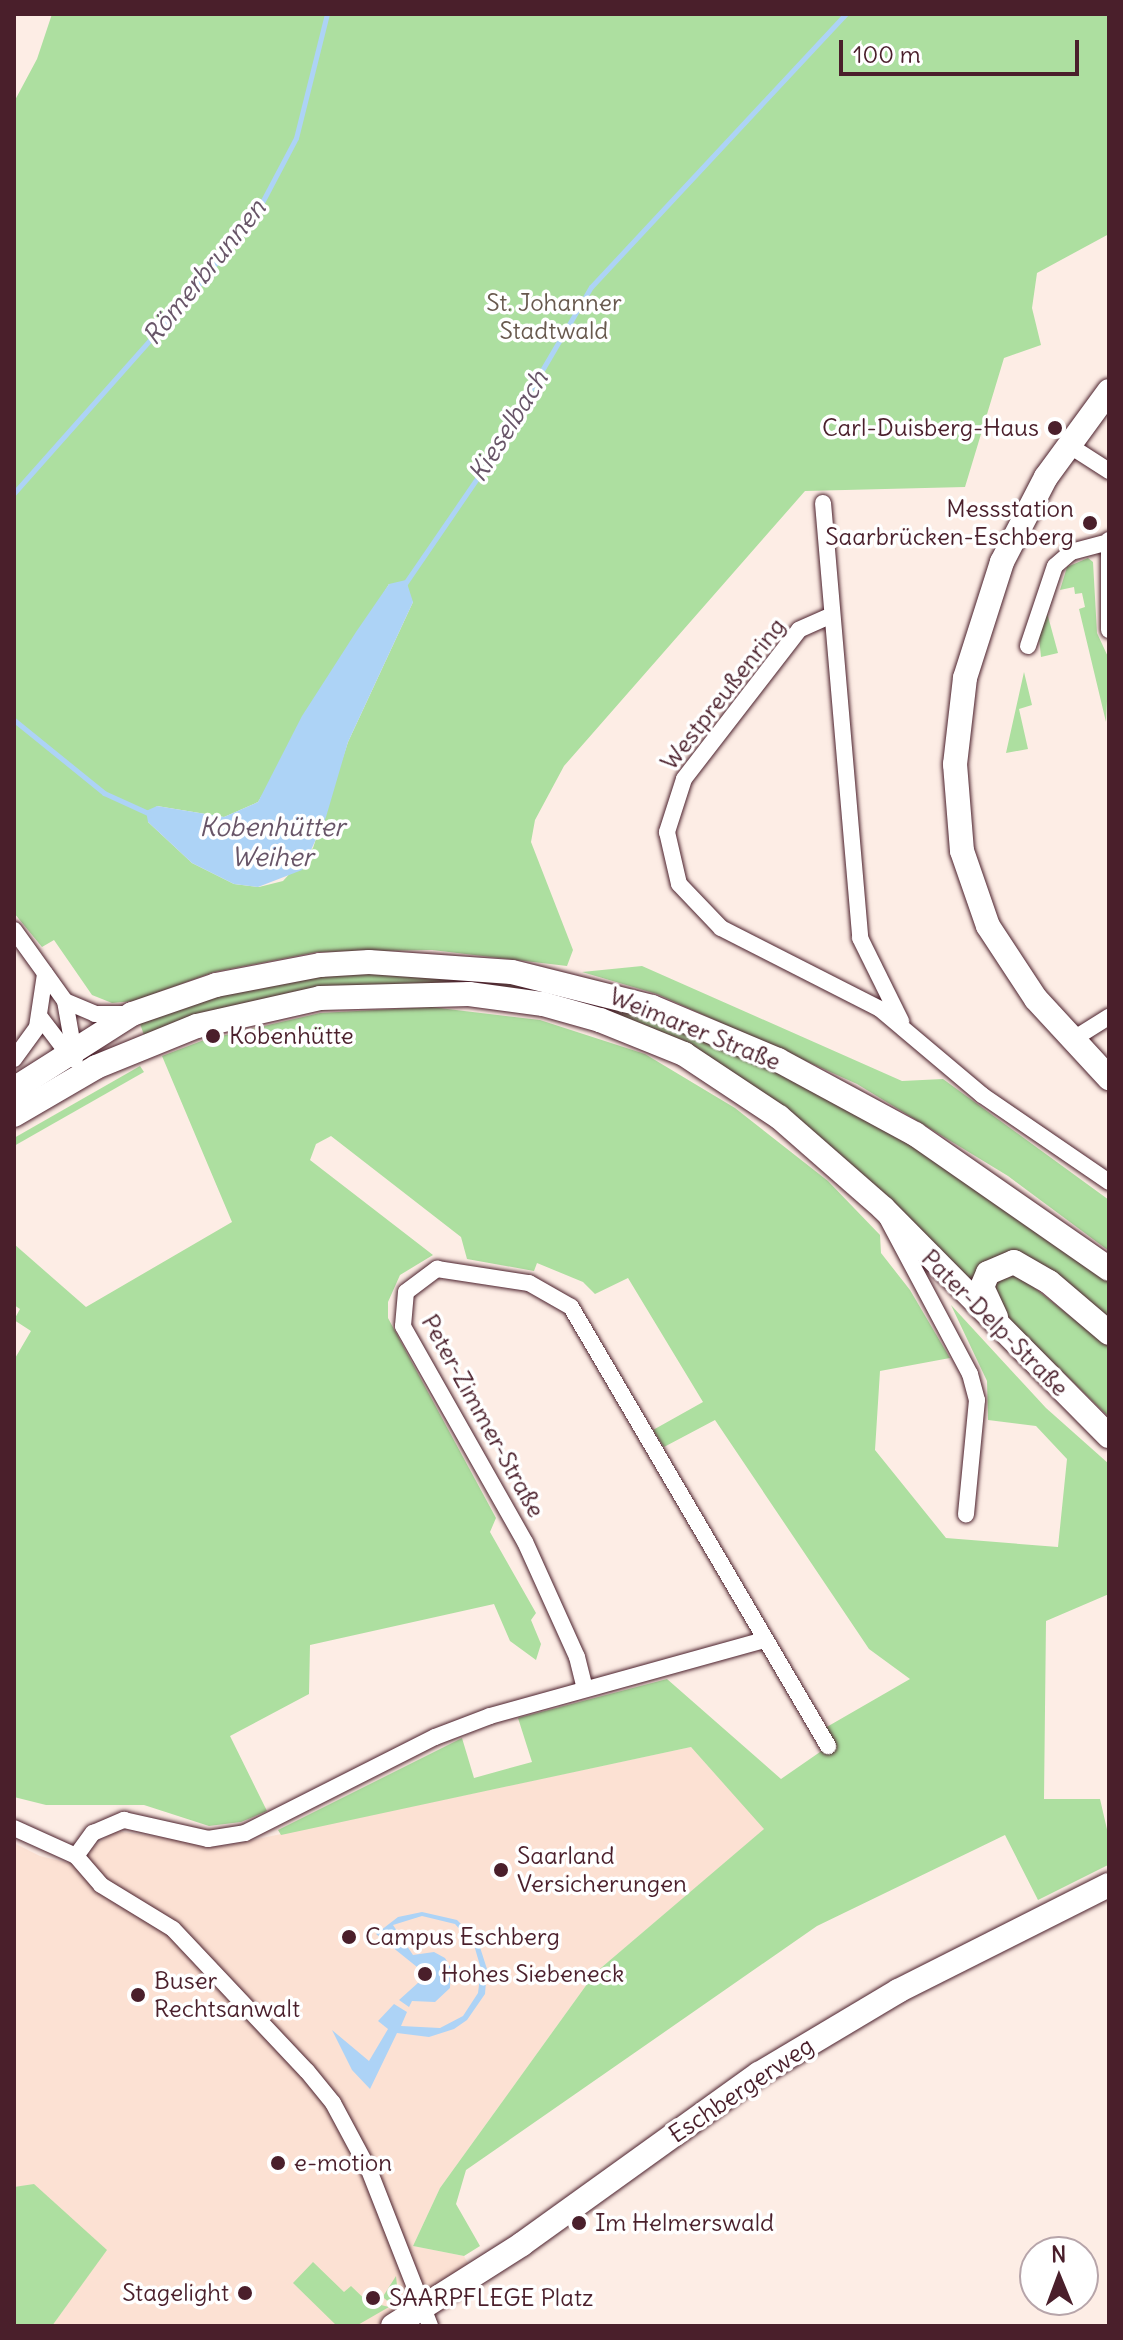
<!DOCTYPE html>
<html>
<head>
<meta charset="utf-8">
<style>
  body { margin:0 }
  #map { position:relative; width:1123px; height:2340px; overflow:hidden; background:#fdede5; font-family:Delius,sans-serif }
  div>[style] { position:absolute }
  [style*='--x'] { left:calc(var(--x)*1px); top:calc(var(--y)*1px); width:calc(var(--w)*1px); rotate:calc(var(--a)*1deg) }
  .built>* { inset:0; background:#fce1d3 }
  .green>* { inset:0; background:#addfa0 }
  .water>* { inset:0; background:#add3f6 }
  .stream>* { height:5px; margin:-2.5px; padding:0 2.5px; transform-origin:2.5px; border-radius:2.5px; background:#add3f6 }
  .roads { filter:drop-shadow(0 0 2px #4a1f2b) drop-shadow(0 0 2px #4a1f2b) }
  .street>* { height:16px; margin:-8px; padding:0 8px; transform-origin:8px; border-radius:8px; background:#fff }
  .secondary>* { height:24px; margin:-12px; padding:0 12px; transform-origin:12px; border-radius:12px; background:#fff }
  .dots>* { width:22px; height:22px; translate:-50% -50%; box-sizing:border-box; border:4px solid #fff; border-radius:50% }
  span { translate:-50% -50%; white-space:nowrap; text-align:center; line-height:1.15; -webkit-text-stroke:7px #fff; paint-order:stroke }
  .park-label { font-size:24px; color:#68594e }
  .poi-label { font-size:24px; color:#4a1f2b }
  .right { translate:-100% -50%; text-align:right }
  .left { translate:0 -50%; text-align:left }
  .street-label { font-size:24px; color:#4a1f2b }
  .water-label { font-size:26px; color:#685568; font-style:italic }
  .frame { position:absolute; inset:0; border:16px solid #4a1f2b; pointer-events:none }
  .north { position:absolute; left:1019px; top:2236px; width:80px; height:80px; box-sizing:border-box; background:#fff; border:2px solid #b7a5aa; border-radius:50%; rotate:359deg; font-size:22px; font-weight:700; line-height:32px; text-align:center; color:#4a1f2b }
  .north::after { content:''; display:block; margin:auto; width:28px; height:36px; background:#4a1f2b; clip-path:polygon(50% 0,100% 100%,50% 72%,0 100%) }
  .scale { position:absolute; left:839px; top:40px; width:240px; height:36px; box-sizing:border-box; border:4px solid #4a1f2b; border-top:0; padding-left:10px; font-size:24px; line-height:28px; white-space:nowrap; color:#4a1f2b; -webkit-text-stroke:6px #fff; paint-order:stroke }
</style>
</head>
<body>
<div id="map">
  <div class="built">
    <div style="clip-path:polygon(691px 1747px,765px 1829px,595px 1973px,440px 2188px,413px 2246px,464px 2256px,480px 2284px,412px 2326px,52px 2326px,106px 2250px,34px 2185px,14px 2187px,14px 1843px,40px 1856px,81px 1866px,93px 1847px,115px 1831px,225px 1846px)"></div>
  </div>
  <div class="green">
    <div style="clip-path:polygon(evenodd,52px 14px,1109px 14px,1109px 234px,1037px 273px,1032px 308px,1041px 345px,1004px 358px,965px 487px,805px 491px,564px 766px,535px 820px,531px 842px,573px 950px,567px 966px,432px 950px,317px 952px,214px 972px,134px 1001px,112px 1003px,92px 995px,54px 940px,42px 947px,14px 913px,14px 102px,37px 59px,52px 14px,389px 584px,413px 602px,348px 742px,313px 848px,283px 881px,259px 887px,234px 884px,192px 863px,148px 822px,157px 806px,224px 817px,258px 802px,389px 584px)"></div>
    <div style="clip-path:polygon(1088px 558px,1093px 562px,1097px 633px,1109px 659px,1106px 722px,1079px 609px,1085px 607px,1082px 593px,1075px 594px,1074px 587px,1060px 590px,1067px 567px)"></div>
    <div style="clip-path:polygon(1046px 609px,1058px 653px,1041px 657px,1039px 636px)"></div>
    <div style="clip-path:polygon(1024px 672px,1032px 705px,1019px 709px,1028px 749px,1006px 753px)"></div>
    <div style="clip-path:polygon(642px 966px,902px 1081px,943px 1079px,1109px 1200px,1109px 1251px,1008px 1176px,857px 1084px,657px 994px,582px 972px)"></div>
    <div style="clip-path:polygon(369px 971px,511px 981px,649px 1017px,772px 1068px,909px 1144px,1069px 1250px,1109px 1282px,1109px 1320px,1045px 1266px,1015px 1253px,973px 1291px,688px 1047px,471px 987px,144px 1035px,139px 1021px,257px 984px)"></div>
    <div style="clip-path:polygon(431px 1007px,540px 1020px,645px 1054px,735px 1108px,828px 1181px,880px 1235px,881px 1253px,910px 1290px,950px 1358px,880px 1371px,875px 1450px,946px 1538px,1058px 1547px,1067px 1459px,1036px 1426px,988px 1420px,987px 1381px,951px 1305px,1046px 1408px,1109px 1464px,1109px 1594px,1046px 1621px,1044px 1799px,1100px 1799px,1109px 1838px,1108px 1865px,1038px 1900px,1005px 1835px,817px 1926px,466px 2170px,456px 2204px,480px 2246px,464px 2256px,413px 2246px,440px 2188px,595px 1973px,764px 1829px,691px 1747px,281px 1835px,278px 1830px,462px 1738px,474px 1778px,532px 1762px,518px 1718px,667px 1679px,781px 1779px,833px 1743px,825px 1728px,910px 1679px,869px 1649px,715px 1420px,664px 1447px,653px 1430px,703px 1402px,628px 1278px,595px 1294px,583px 1282px,537px 1263px,534px 1271px,467px 1259px,461px 1237px,331px 1136px,316px 1144px,310px 1160px,433px 1255px,400px 1275px,388px 1302px,388px 1318px,496px 1518px,490px 1532px,536px 1613px,531px 1620px,541px 1644px,536px 1660px,510px 1641px,494px 1604px,310px 1645px,309px 1694px,230px 1736px,267px 1811px,241px 1822px,209px 1826px,144px 1805px,46px 1805px,14px 1797px,14px 1360px,31px 1331px,14px 1320px,20px 1309px,14px 1305px,14px 1244px,86px 1307px,232px 1222px,162px 1056px,204px 1040px,320px 1013px)"></div>
    <div style="clip-path:polygon(140px 1066px,144px 1072px,14px 1146px,14px 1138px)"></div>
    <div style="clip-path:polygon(1017px 1274px,1109px 1347px,1109px 1417px,1011px 1321px,995px 1294px,996px 1282px)"></div>
    <div style="clip-path:polygon(34px 2184px,107px 2250px,52px 2326px,14px 2326px,14px 2187px)"></div>
    <div style="clip-path:polygon(313px 2262px,344px 2292px,351px 2286px,375px 2309px,396px 2276px,398px 2295px,392px 2305px,384px 2298px,381px 2305px,389px 2307px,356px 2326px,337px 2326px,293px 2283px)"></div>
  </div>
  <div class="water">
    <div style="clip-path:polygon(406px 580px,413px 602px,348px 742px,326px 817px,302px 870px,258px 887px,234px 884px,192px 863px,148px 822px,146px 811px,157px 806px,224px 817px,258px 802px,302px 716px,356px 632px,389px 584px)"></div>
    <div style="clip-path:polygon(422px 1912px,457px 1920px,478px 1941px,487px 1969px,485px 1994px,467px 2020px,454px 2029px,429px 2037px,397px 2033px,370px 2089px,352px 2070px,332px 2030px,369px 2061px,388px 2029px,378px 2021px,394px 2004px,407px 2012px,401px 2026px,440px 2028px,463px 2016px,478px 1993px,481px 1969px,474px 1945px,455px 1924px,422px 1916px,393px 1925px,413px 1955px,434px 1952px,445px 1958px,451px 1968px,450px 1988px,435px 2002px,412px 2001px,409px 2007px,399px 2000px,419px 1982px,429px 1984px,435px 1973px,428px 1964px,417px 1967px,376px 1934px,398px 1917px)"></div>
  </div>
  <div class="stream">
    <div style="--x:14;--y:493;--w:274;--a:-48.4"></div>
    <div style="--x:196;--y:288;--w:100;--a:-51.5"></div>
    <div style="--x:258;--y:210;--w:81;--a:-62.2"></div>
    <div style="--x:296;--y:138;--w:128;--a:-76"></div>
    <div style="--x:404;--y:585;--w:147;--a:-55.6"></div>
    <div style="--x:487;--y:464;--w:205;--a:-59.6"></div>
    <div style="--x:591;--y:287;--w:374;--a:-47"></div>
    <div style="--x:14;--y:720;--w:116;--a:39"></div>
    <div style="--x:104;--y:793;--w:51;--a:24.5"></div>
  </div>
  <div class="roads">
    <div class="street">
      <div style="--x:1067;--y:444;--w:50;--a:32.7"></div>
      <div style="--x:823;--y:503;--w:437;--a:85.1"></div>
      <div style="--x:860;--y:938;--w:93;--a:63.7"></div>
      <div style="--x:1109;--y:540;--w:90;--a:90"></div>
      <div style="--x:832;--y:615;--w:36;--a:156"></div>
      <div style="--x:799;--y:630;--w:188;--a:127.7"></div>
      <div style="--x:684;--y:779;--w:56;--a:107.8"></div>
      <div style="--x:667;--y:832;--w:53;--a:77"></div>
      <div style="--x:679;--y:884;--w:61;--a:46.3"></div>
      <div style="--x:721;--y:928;--w:178;--a:27"></div>
      <div style="--x:880;--y:1009;--w:133;--a:40.1"></div>
      <div style="--x:982;--y:1095;--w:154;--a:34.4"></div>
      <div style="--x:1028;--y:646;--w:84;--a:-71.4"></div>
      <div style="--x:1055;--y:566;--w:21;--a:-41"></div>
      <div style="--x:1071;--y:552;--w:38;--a:-15"></div>
      <div style="--x:14;--y:930;--w:87;--a:54.3"></div>
      <div style="--x:65;--y:1001;--w:33;--a:23"></div>
      <div style="--x:95;--y:1014;--w:35;--a:0"></div>
      <div style="--x:65;--y:1001;--w:58;--a:80"></div>
      <div style="--x:40;--y:1017;--w:53;--a:52.7"></div>
      <div style="--x:1075;--y:1038;--w:40;--a:-32"></div>
      <div style="--x:14;--y:1059;--w:39;--a:-54"></div>
      <div style="--x:37;--y:1027;--w:54;--a:-81.4"></div>
      <div style="--x:887;--y:1218;--w:177;--a:62"></div>
      <div style="--x:970;--y:1374;--w:27;--a:75"></div>
      <div style="--x:977;--y:1400;--w:115;--a:95.5"></div>
      <div style="--x:585;--y:1689;--w:33;--a:-104"></div>
      <div style="--x:577;--y:1657;--w:126;--a:-114.3"></div>
      <div style="--x:525;--y:1542;--w:248;--a:-119.5"></div>
      <div style="--x:403;--y:1326;--w:34;--a:-85"></div>
      <div style="--x:406;--y:1292;--w:39;--a:-37"></div>
      <div style="--x:437;--y:1269;--w:93;--a:8.7"></div>
      <div style="--x:529;--y:1283;--w:48;--a:29.7"></div>
      <div style="--x:571;--y:1307;--w:509;--a:59.65"></div>
      <div style="--x:14;--y:1828;--w:68;--a:24.3"></div>
      <div style="--x:76;--y:1856;--w:38;--a:49"></div>
      <div style="--x:101;--y:1885;--w:84;--a:31.4"></div>
      <div style="--x:173;--y:1929;--w:195;--a:46.7"></div>
      <div style="--x:307;--y:2071;--w:41;--a:50.9"></div>
      <div style="--x:333;--y:2103;--w:76;--a:61.8"></div>
      <div style="--x:369;--y:2170;--w:168;--a:68.6"></div>
      <div style="--x:76;--y:1856;--w:29;--a:-54"></div>
      <div style="--x:93;--y:1833;--w:34;--a:-23"></div>
      <div style="--x:124;--y:1820;--w:86;--a:12.7"></div>
      <div style="--x:208;--y:1839;--w:37;--a:-9"></div>
      <div style="--x:245;--y:1833;--w:213;--a:-26.8"></div>
      <div style="--x:435;--y:1737;--w:59;--a:-20.9"></div>
      <div style="--x:490;--y:1716;--w:284;--a:-15.5"></div>
    </div>
    <div class="secondary">
      <div style="--x:1109;--y:391;--w:107;--a:126.2"></div>
      <div style="--x:1046;--y:477;--w:96;--a:117.4"></div>
      <div style="--x:1002;--y:562;--w:122;--a:107.7"></div>
      <div style="--x:965;--y:678;--w:87;--a:96.6"></div>
      <div style="--x:955;--y:764;--w:87;--a:85.4"></div>
      <div style="--x:962;--y:851;--w:79;--a:70.9"></div>
      <div style="--x:988;--y:926;--w:87;--a:56.7"></div>
      <div style="--x:1036;--y:999;--w:108;--a:47.3"></div>
      <div style="--x:14;--y:1089;--w:140;--a:-32.4"></div>
      <div style="--x:132;--y:1014;--w:89;--a:-19"></div>
      <div style="--x:216;--y:985;--w:106;--a:-10.9"></div>
      <div style="--x:320;--y:965;--w:49;--a:-3.5"></div>
      <div style="--x:369;--y:962;--w:143;--a:4"></div>
      <div style="--x:512;--y:972;--w:144;--a:14"></div>
      <div style="--x:652;--y:1007;--w:137;--a:22.8"></div>
      <div style="--x:778;--y:1060;--w:156;--a:28.4"></div>
      <div style="--x:915;--y:1134;--w:236;--a:34.8"></div>
      <div style="--x:14;--y:1115;--w:95;--a:-30.3"></div>
      <div style="--x:96;--y:1067;--w:109;--a:-22.1"></div>
      <div style="--x:197;--y:1026;--w:126;--a:-12.8"></div>
      <div style="--x:320;--y:998;--w:149;--a:-1.5"></div>
      <div style="--x:469;--y:994;--w:75;--a:7.7"></div>
      <div style="--x:543;--y:1004;--w:59;--a:15.7"></div>
      <div style="--x:600;--y:1020;--w:91;--a:22"></div>
      <div style="--x:684;--y:1054;--w:114;--a:33.6"></div>
      <div style="--x:779;--y:1117;--w:138;--a:41.2"></div>
      <div style="--x:883;--y:1208;--w:321;--a:45.3"></div>
      <div style="--x:996;--y:1317;--w:33;--a:-115"></div>
      <div style="--x:982;--y:1287;--w:15;--a:-67"></div>
      <div style="--x:988;--y:1273;--w:28;--a:-23"></div>
      <div style="--x:1014;--y:1262;--w:40;--a:29.7"></div>
      <div style="--x:1049;--y:1282;--w:79;--a:40.4"></div>
      <div style="--x:393;--y:2326;--w:153;--a:-32.4"></div>
      <div style="--x:522;--y:2244;--w:292;--a:-35.7"></div>
      <div style="--x:759;--y:2074;--w:162;--a:-30.8"></div>
      <div style="--x:898;--y:1991;--w:236;--a:-26.7"></div>
    </div>
  </div>
  <div class="dots">
    <div style="left:1055px;top:428px;background:#4a1f2b"></div>
    <div style="left:1090px;top:523px;background:#4a1f2b"></div>
    <div style="left:213px;top:1036px;background:#4a1f2b"></div>
    <div style="left:501px;top:1870px;background:#4a1f2b"></div>
    <div style="left:349px;top:1937px;background:#4a1f2b"></div>
    <div style="left:425px;top:1974px;background:#4a1f2b"></div>
    <div style="left:138px;top:1995px;background:#4a1f2b"></div>
    <div style="left:278px;top:2163px;background:#4a1f2b"></div>
    <div style="left:579px;top:2223px;background:#4a1f2b"></div>
    <div style="left:245px;top:2293px;background:#4a1f2b"></div>
    <div style="left:373px;top:2298px;background:#4a1f2b"></div>
  </div>
  <div class="park-label">
    <span style="left:554px;top:317px">St. Johanner<br>Stadtwald</span>
  </div>
  <div class="poi-label">
    <span class="right" style="left:1039px;top:428px">Carl-Duisberg-Haus</span>
    <span class="right" style="left:1074px;top:523px">Messstation<br>Saarbrücken-Eschberg</span>
    <span class="left" style="left:229px;top:1036px">Kobenhütte</span>
    <span class="left" style="left:517px;top:1870px">Saarland<br>Versicherungen</span>
    <span class="left" style="left:365px;top:1937px">Campus Eschberg</span>
    <span class="left" style="left:441px;top:1974px">Hohes Siebeneck</span>
    <span class="left" style="left:154px;top:1995px">Buser<br>Rechtsanwalt</span>
    <span class="left" style="left:294px;top:2163px">e-motion</span>
    <span class="left" style="left:595px;top:2223px">Im Helmerswald</span>
    <span class="right" style="left:229px;top:2293px">Stagelight</span>
    <span class="left" style="left:389px;top:2298px">SAARPFLEGE Platz</span>
  </div>
  <div class="street-label">
    <span style="left:723px;top:694px;rotate:-52deg">Westpreußenring</span>
    <span style="left:695px;top:1029px;rotate:22deg">Weimarer Straße</span>
    <span style="left:995px;top:1323px;rotate:45deg">Pater-Delp-Straße</span>
    <span style="left:483px;top:1416px;rotate:61deg">Peter-Zimmer-Straße</span>
    <span style="left:741px;top:2090px;rotate:-34deg">Eschbergerweg</span>
  </div>
  <div class="water-label">
    <span style="left:204px;top:272px;rotate:-51deg">Römerbrunnen</span>
    <span style="left:508px;top:426px;rotate:-58deg">Kieselbach</span>
    <span style="left:272px;top:842px">Kobenhütter<br>Weiher</span>
  </div>
  <div class="frame"></div>
  <div class="north">N</div>
  <div class="scale">100 m</div>
</div>
</body>
</html>
